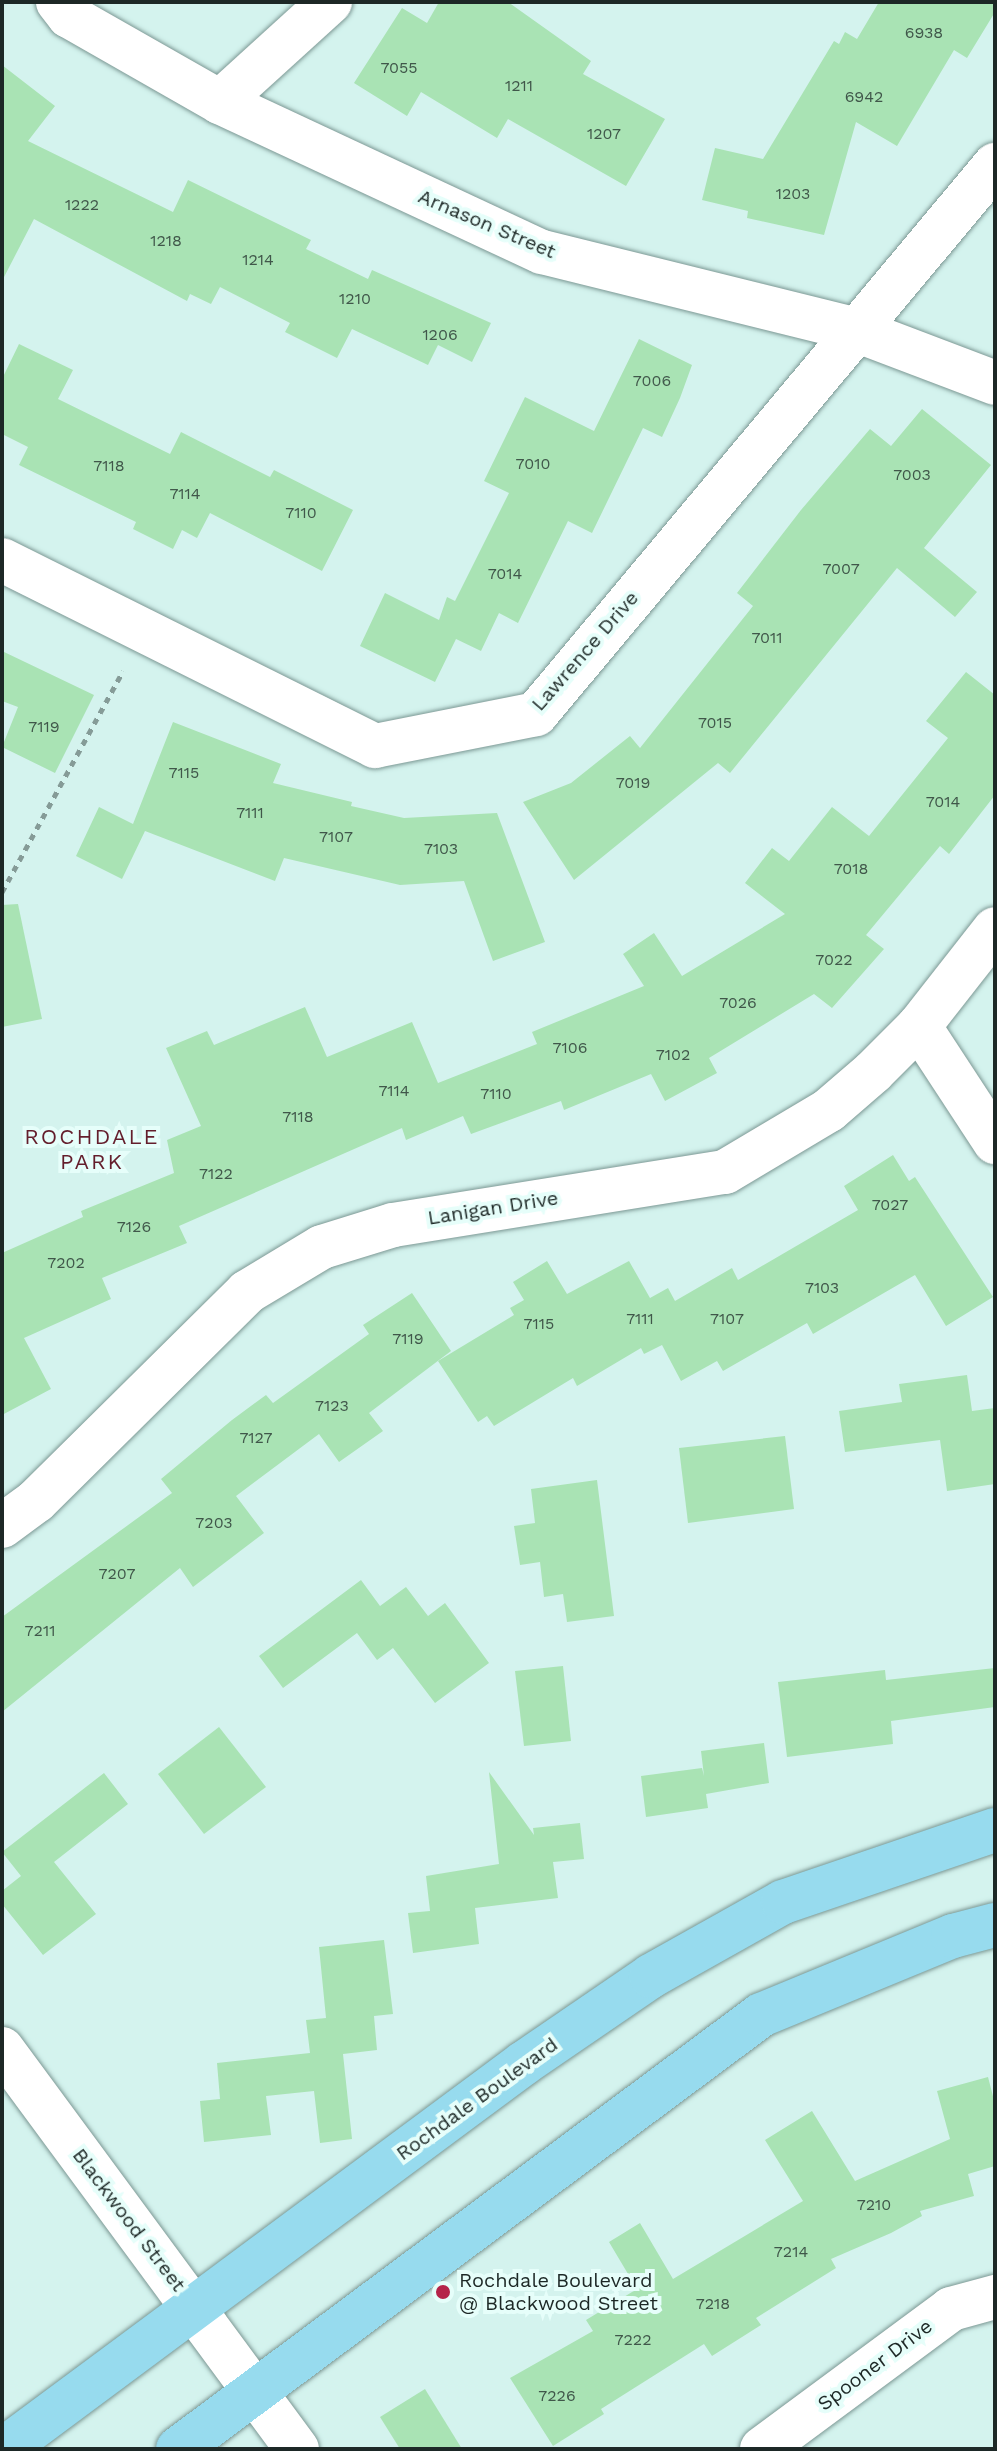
<!DOCTYPE html>
<html>
<head>
<meta charset="utf-8">
<style>
  body { margin:0 }
  #map { position:relative; width:997px; height:2451px; overflow:hidden; background:#d4f3ee; font-family:"Work Sans",sans-serif }
  div>[style] { position:absolute }
  [style*='--x'] { left:calc(var(--x)*1px); top:calc(var(--y)*1px); width:calc(var(--w)*1px); rotate:calc(var(--a)*1deg) }
  .building>* { inset:0; background:#a9e3b4 }
  .path>* { height:5px; margin-top:-2.5px; transform-origin:0; background:repeating-linear-gradient(90deg,#859b97 0 6px,transparent 0 12px) }
  .roads { filter:drop-shadow(0 0 2px #7c9894) drop-shadow(0 0 2px #7c9894) }
  .minor>* { height:44px; margin:-22px; padding:0 22px; transform-origin:22px; border-radius:22px; background:#fff }
  .major>* { height:44px; margin:-22px; padding:0 22px; transform-origin:22px; border-radius:22px; background:#97dbee }
  .dots>* { width:22px; height:22px; translate:-50% -50%; box-sizing:border-box; border:4px solid #e6fefa; border-radius:50% }
  span { translate:-50% -50%; white-space:nowrap; text-align:center; line-height:1.15; -webkit-text-stroke:8px #e6fefa; paint-order:stroke }
  .number-label { font-size:16px; color:#40574a }
  .number-label span { -webkit-text-stroke-width:0 }
  .street-label { font-size:20px; color:#1d2826 }
  .poi-label { font-size:20px; color:#1d2826 }
  .left { translate:0 -50%; text-align:left }
  .neighbourhood-label { font-size:22px; color:#641e2c; letter-spacing:2px }
  .frame { position:absolute; inset:0; border:4px solid #1d2826; pointer-events:none }
</style>
</head>
<body>
<div id="map">
  <div class="building">
    <div style="clip-path:polygon(439px 2px,508px 2px,591px 61px,583px 74px,665px 119px,626px 186px,508px 119px,497px 138px,421px 92px,407px 116px,354px 83px,402px 8px,427px 23px)"></div>
    <div style="clip-path:polygon(879px 2px,995px 2px,995px 12px,967px 58px,954px 50px,897px 146px,856px 122px,824px 235px,747px 218px,748px 211px,702px 200px,715px 148px,763px 159px,834px 41px,839px 44px,845px 32px,857px 39px)"></div>
    <div style="clip-path:polygon(2px 65px,55px 106px,28px 141px,173px 212px,188px 180px,311px 240px,306px 249px,368px 279px,372px 270px,491px 323px,472px 362px,438px 345px,428px 365px,352px 329px,337px 358px,285px 332px,290px 323px,220px 287px,211px 304px,190px 294px,187px 301px,34px 219px,2px 281px)"></div>
    <div style="clip-path:polygon(639px 339px,692px 365px,680px 398px,662px 437px,643px 428px,592px 533px,568px 521px,518px 623px,499px 613px,481px 651px,456px 639px,435px 682px,360px 646px,385px 593px,439px 620px,447px 597px,455px 601px,509px 493px,484px 481px,525px 397px,594px 431px)"></div>
    <div style="clip-path:polygon(19px 344px,73px 370px,58px 399px,170px 454px,181px 432px,270px 477px,274px 470px,353px 510px,322px 571px,210px 513px,197px 538px,182px 530px,173px 549px,133px 529px,136px 522px,19px 465px,28px 447px,2px 434px,2px 379px)"></div>
    <div style="clip-path:polygon(922px 409px,991px 465px,924px 548px,977px 592px,955px 617px,897px 568px,730px 773px,718px 763px,574px 880px,523px 802px,571px 783px,630px 736px,640px 748px,753px 606px,737px 593px,801px 510px,870px 429px,891px 446px)"></div>
    <div style="clip-path:polygon(2px 651px,94px 695px,55px 773px,2px 747px,18px 707px,2px 701px)"></div>
    <div style="clip-path:polygon(966px 672px,995px 695px,995px 795px,949px 854px,940px 846px,866px 935px,884px 949px,832px 1008px,814px 994px,709px 1058px,717px 1073px,665px 1101px,651px 1074px,564px 1110px,561px 1101px,471px 1134px,463px 1116px,406px 1140px,402px 1128px,179px 1226px,187px 1243px,102px 1278px,111px 1299px,24px 1338px,51px 1389px,2px 1415px,2px 1253px,83px 1217px,81px 1211px,174px 1173px,167px 1140px,201px 1126px,166px 1048px,207px 1031px,214px 1045px,305px 1007px,327px 1057px,412px 1022px,438px 1083px,537px 1044px,532px 1032px,644px 986px,623px 954px,654px 933px,682px 976px,785px 914px,745px 883px,772px 848px,789px 861px,832px 807px,869px 836px,948px 738px,926px 721px)"></div>
    <div style="clip-path:polygon(173px 722px,281px 764px,273px 783px,352px 802px,351px 806px,404px 818px,497px 813px,545px 942px,493px 961px,464px 881px,400px 885px,284px 858px,275px 881px,145px 831px,122px 879px,76px 856px,99px 807px,133px 824px)"></div>
    <div style="clip-path:polygon(18px 904px,42px 1019px,2px 1027px,2px 905px)"></div>
    <div style="clip-path:polygon(893px 1155px,909px 1181px,915px 1177px,993px 1297px,946px 1326px,915px 1275px,813px 1334px,807px 1323px,723px 1371px,717px 1361px,681px 1381px,662px 1345px,644px 1354px,641px 1348px,577px 1386px,573px 1378px,494px 1426px,487px 1416px,478px 1422px,438px 1361px,514px 1315px,510px 1308px,524px 1300px,513px 1282px,547px 1261px,567px 1294px,629px 1261px,650px 1298px,668px 1288px,675px 1301px,732px 1268px,738px 1280px,858px 1210px,844px 1186px)"></div>
    <div style="clip-path:polygon(412px 1293px,451px 1351px,369px 1413px,383px 1431px,339px 1462px,319px 1434px,236px 1496px,264px 1533px,193px 1587px,180px 1568px,2px 1712px,2px 1617px,172px 1493px,161px 1479px,232px 1420px,266px 1395px,273px 1403px,369px 1334px,363px 1325px)"></div>
    <div style="clip-path:polygon(967px 1375px,972px 1411px,995px 1408px,995px 1484px,947px 1491px,940px 1440px,845px 1452px,839px 1411px,902px 1402px,899px 1384px)"></div>
    <div style="clip-path:polygon(785px 1436px,794px 1509px,688px 1523px,679px 1448px)"></div>
    <div style="clip-path:polygon(597px 1480px,614px 1616px,567px 1622px,563px 1594px,544px 1597px,540px 1562px,520px 1565px,514px 1526px,535px 1523px,531px 1489px)"></div>
    <div style="clip-path:polygon(361px 1580px,380px 1606px,406px 1587px,428px 1616px,445px 1603px,489px 1663px,435px 1703px,393px 1648px,377px 1660px,357px 1633px,283px 1688px,259px 1656px)"></div>
    <div style="clip-path:polygon(563px 1666px,571px 1741px,524px 1746px,515px 1671px)"></div>
    <div style="clip-path:polygon(995px 1668px,995px 1707px,891px 1721px,893px 1744px,787px 1757px,778px 1682px,885px 1670px,886px 1680px)"></div>
    <div style="clip-path:polygon(219px 1727px,266px 1787px,204px 1834px,158px 1774px)"></div>
    <div style="clip-path:polygon(764px 1743px,769px 1783px,706px 1794px,708px 1808px,646px 1817px,641px 1776px,702px 1768px,704px 1776px,701px 1751px)"></div>
    <div style="clip-path:polygon(489px 1772px,534px 1835px,533px 1828px,580px 1823px,584px 1859px,553px 1862px,558px 1898px,475px 1908px,479px 1944px,413px 1953px,408px 1913px,430px 1911px,426px 1876px,499px 1864px)"></div>
    <div style="clip-path:polygon(104px 1773px,128px 1804px,54px 1862px,96px 1914px,43px 1955px,2px 1904px,2px 1891px,21px 1876px,2px 1852px)"></div>
    <div style="clip-path:polygon(384px 1940px,393px 2014px,374px 2016px,377px 2050px,343px 2054px,352px 2139px,320px 2143px,314px 2091px,266px 2096px,271px 2135px,204px 2142px,200px 2101px,220px 2099px,217px 2063px,310px 2053px,306px 2020px,326px 2018px,319px 1947px)"></div>
    <div style="clip-path:polygon(988px 2077px,995px 2104px,995px 2166px,968px 2174px,974px 2196px,920px 2211px,922px 2216px,891px 2233px,831px 2259px,836px 2268px,756px 2318px,761px 2325px,712px 2356px,704px 2344px,601px 2409px,604px 2414px,553px 2446px,510px 2378px,593px 2331px,586px 2320px,637px 2289px,609px 2242px,640px 2223px,673px 2279px,803px 2201px,765px 2140px,812px 2111px,855px 2181px,950px 2139px,937px 2091px)"></div>
    <div style="clip-path:polygon(425px 2389px,462px 2449px,400px 2449px,380px 2417px)"></div>
  </div>
  <div class="path">
    <div style="--x:2;--y:892;--w:252;--a:-61.3"></div>
  </div>
  <div class="roads">
    <div class="minor">
      <div style="--x:58;--y:2;--w:18;--a:52"></div>
      <div style="--x:69;--y:16;--w:174;--a:29.7"></div>
      <div style="--x:220;--y:102;--w:355;--a:25"></div>
      <div style="--x:542;--y:252;--w:320;--a:13.9"></div>
      <div style="--x:853;--y:329;--w:152;--a:20.8"></div>
      <div style="--x:220;--y:102;--w:149;--a:-42.3"></div>
      <div style="--x:2;--y:560;--w:417;--a:26.5"></div>
      <div style="--x:375;--y:746;--w:164;--a:-11.2"></div>
      <div style="--x:536;--y:714;--w:716;--a:-50.1"></div>
      <div style="--x:919;--y:1026;--w:139;--a:56.8"></div>
      <div style="--x:2;--y:1526;--w:42;--a:-36.3"></div>
      <div style="--x:36;--y:1501;--w:297;--a:-44.7"></div>
      <div style="--x:247;--y:1292;--w:87;--a:-31"></div>
      <div style="--x:322;--y:1247;--w:74;--a:-17.2"></div>
      <div style="--x:393;--y:1225;--w:336;--a:-9.1"></div>
      <div style="--x:725;--y:1172;--w:121;--a:-30.8"></div>
      <div style="--x:829;--y:1110;--w:58;--a:-40.8"></div>
      <div style="--x:873;--y:1072;--w:65;--a:-45"></div>
      <div style="--x:919;--y:1026;--w:123;--a:-51.9"></div>
      <div style="--x:2;--y:2049;--w:497;--a:53.6"></div>
      <div style="--x:762;--y:2449;--w:235;--a:-36.5"></div>
      <div style="--x:951;--y:2309;--w:46;--a:-15.3"></div>
    </div>
    <div class="major">
      <div style="--x:4;--y:2449;--w:648;--a:-36.59"></div>
      <div style="--x:524;--y:2063;--w:154;--a:-34.4"></div>
      <div style="--x:651;--y:1976;--w:151;--a:-29.3"></div>
      <div style="--x:783;--y:1902;--w:224;--a:-18.8"></div>
      <div style="--x:178;--y:2449;--w:727;--a:-36.66"></div>
      <div style="--x:761;--y:2015;--w:208;--a:-22.4"></div>
      <div style="--x:953;--y:1936;--w:43;--a:-14.7"></div>
    </div>
  </div>
  <div class="dots">
    <div style="left:443px;top:2292px;background:#b5244a"></div>
  </div>
  <div class="number-label">
    <span style="left:924px;top:33px">6938</span>
    <span style="left:399px;top:68px">7055</span>
    <span style="left:519px;top:86px">1211</span>
    <span style="left:864px;top:97px">6942</span>
    <span style="left:604px;top:134px">1207</span>
    <span style="left:793px;top:194px">1203</span>
    <span style="left:82px;top:205px">1222</span>
    <span style="left:166px;top:241px">1218</span>
    <span style="left:258px;top:260px">1214</span>
    <span style="left:355px;top:299px">1210</span>
    <span style="left:440px;top:335px">1206</span>
    <span style="left:652px;top:381px">7006</span>
    <span style="left:533px;top:464px">7010</span>
    <span style="left:109px;top:466px">7118</span>
    <span style="left:912px;top:475px">7003</span>
    <span style="left:185px;top:494px">7114</span>
    <span style="left:301px;top:513px">7110</span>
    <span style="left:841px;top:569px">7007</span>
    <span style="left:505px;top:574px">7014</span>
    <span style="left:767px;top:638px">7011</span>
    <span style="left:715px;top:723px">7015</span>
    <span style="left:44px;top:727px">7119</span>
    <span style="left:184px;top:773px">7115</span>
    <span style="left:633px;top:783px">7019</span>
    <span style="left:943px;top:802px">7014</span>
    <span style="left:250px;top:813px">7111</span>
    <span style="left:336px;top:837px">7107</span>
    <span style="left:441px;top:849px">7103</span>
    <span style="left:851px;top:869px">7018</span>
    <span style="left:834px;top:960px">7022</span>
    <span style="left:738px;top:1003px">7026</span>
    <span style="left:570px;top:1048px">7106</span>
    <span style="left:673px;top:1055px">7102</span>
    <span style="left:394px;top:1091px">7114</span>
    <span style="left:496px;top:1094px">7110</span>
    <span style="left:298px;top:1117px">7118</span>
    <span style="left:216px;top:1174px">7122</span>
    <span style="left:890px;top:1205px">7027</span>
    <span style="left:134px;top:1227px">7126</span>
    <span style="left:66px;top:1263px">7202</span>
    <span style="left:822px;top:1288px">7103</span>
    <span style="left:640px;top:1319px">7111</span>
    <span style="left:727px;top:1319px">7107</span>
    <span style="left:539px;top:1324px">7115</span>
    <span style="left:408px;top:1339px">7119</span>
    <span style="left:332px;top:1406px">7123</span>
    <span style="left:256px;top:1438px">7127</span>
    <span style="left:214px;top:1523px">7203</span>
    <span style="left:117px;top:1574px">7207</span>
    <span style="left:40px;top:1631px">7211</span>
    <span style="left:874px;top:2205px">7210</span>
    <span style="left:791px;top:2252px">7214</span>
    <span style="left:713px;top:2304px">7218</span>
    <span style="left:633px;top:2340px">7222</span>
    <span style="left:557px;top:2396px">7226</span>
  </div>
  <div class="street-label">
    <span style="left:487px;top:224px;rotate:23deg">Arnason Street</span>
    <span style="left:585px;top:651px;rotate:-49deg">Lawrence Drive</span>
    <span style="left:493px;top:1208px;rotate:-9deg">Lanigan Drive</span>
    <span style="left:477px;top:2099px;rotate:-36deg">Rochdale Boulevard</span>
    <span style="left:129px;top:2220px;rotate:53deg">Blackwood Street</span>
    <span style="left:875px;top:2365px;rotate:-37deg">Spooner Drive</span>
  </div>
  <div class="poi-label">
    <span class="left" style="left:459px;top:2292px">Rochdale Boulevard<br>@ Blackwood Street</span>
  </div>
  <div class="neighbourhood-label">
    <span style="left:92px;top:1149px">ROCHDALE<br>PARK</span>
  </div>
  <div class="frame"></div>
</div>
</body>
</html>
